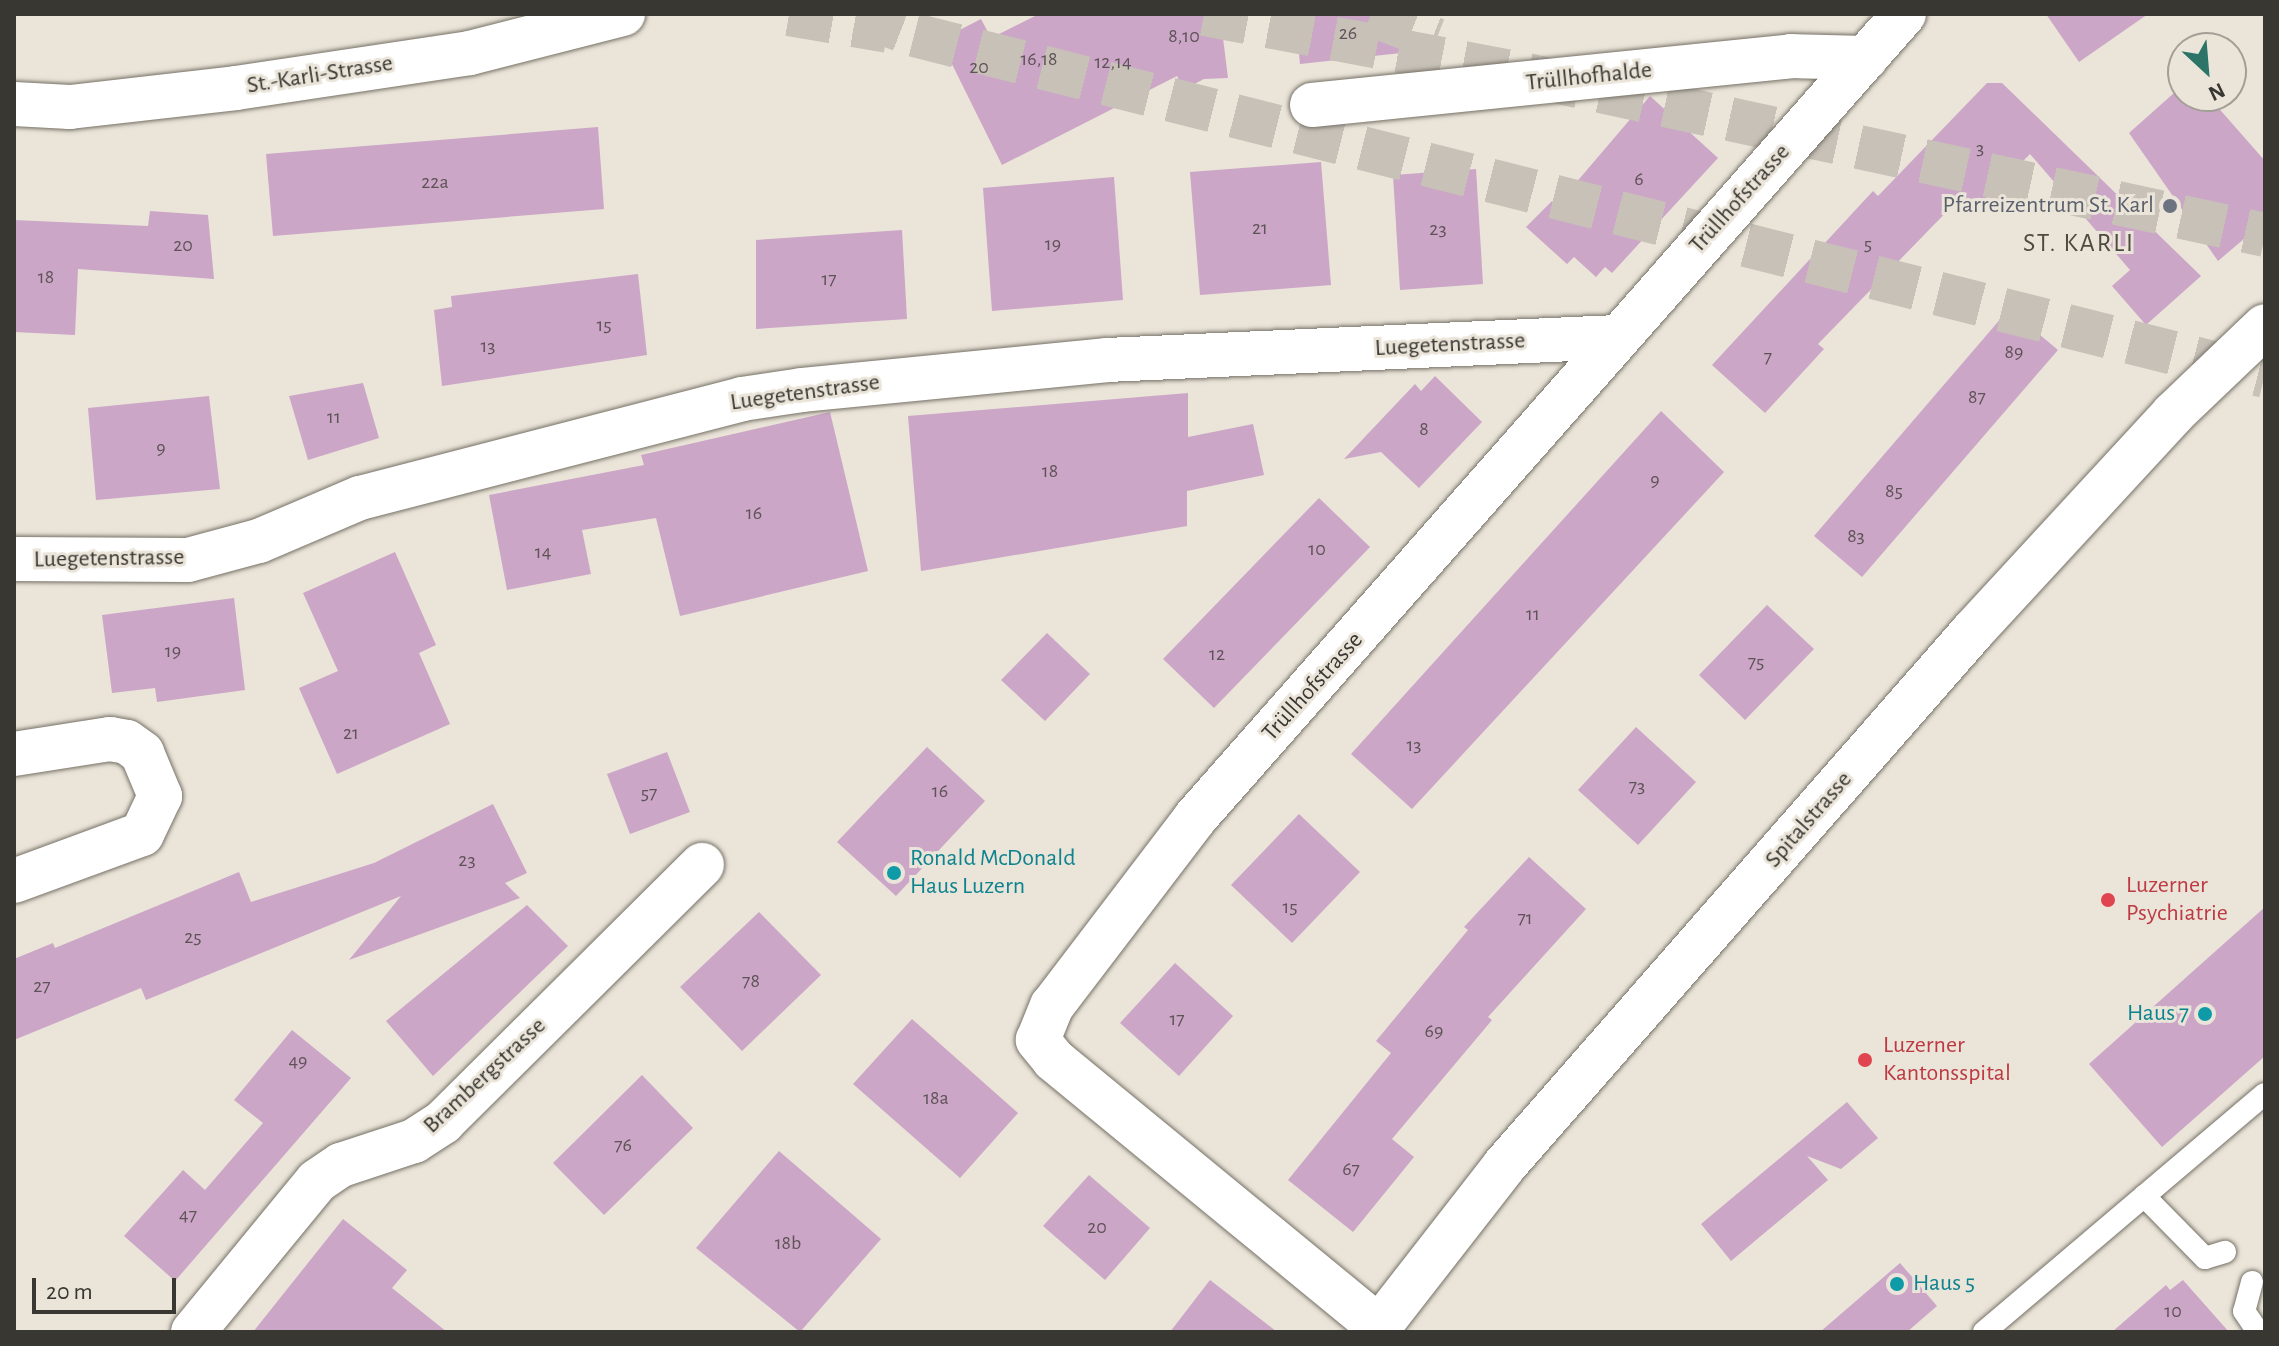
<!DOCTYPE html>
<html>
<head>
<meta charset="utf-8">
<style>
  body { margin:0 }
  #map { position:relative; width:2279px; height:1346px; overflow:hidden; background:#eae4d9; font-family:"Alegreya Sans",sans-serif }
  div>[style] { position:absolute }
  [style*='--x'] { left:calc(var(--x)*1px); top:calc(var(--y)*1px); width:calc(var(--w)*1px); rotate:calc(var(--a)*1deg) }
  .building>* { inset:0; background:#cca6c7 }
  .motorway-tunnel>* { height:44px; margin-top:-22px; transform-origin:0; background:repeating-linear-gradient(90deg,#c7c1b8 0 44px,transparent 0 66px) }
  .roads { filter:drop-shadow(0 0 2px #767166) drop-shadow(0 0 2px #767166) }
  .service>* { height:22px; margin:-11px; padding:0 11px; transform-origin:11px; border-radius:11px; background:#fff }
  .minor>* { height:44px; margin:-22px; padding:0 22px; transform-origin:22px; border-radius:22px; background:#fff }
  .secondary>* { height:44px; margin:-22px; padding:0 22px; transform-origin:22px; border-radius:22px; background:#fff }
  .dots>* { width:22px; height:22px; translate:-50% -50%; box-sizing:border-box; border:4px solid #eae4d9; border-radius:50% }
  span { translate:-50% -50%; white-space:nowrap; text-align:center; line-height:1.15; -webkit-text-stroke:6px #eae4d9; paint-order:stroke }
  .number-label { font-size:20px; color:#5e5357 }
  .number-label span { -webkit-text-stroke-width:0 }
  .street-label { font-size:24px; color:#393732 }
  .worship-label { font-size:24px; color:#5b616d }
  .right { translate:-100% -50%; text-align:right }
  .culture-label { font-size:24px; color:#0d838f }
  .left { translate:0 -50%; text-align:left }
  .health-label { font-size:24px; color:#be3a42 }
  .neighbourhood-label { font-size:26px; color:#4f4a40; letter-spacing:2px }
  .frame { position:absolute; inset:0; border:16px solid #393732; pointer-events:none }
  .north { position:absolute; left:2167px; top:32px; width:80px; height:80px; box-sizing:border-box; background:#eae4d9; border:2px solid #a39f96; border-radius:50%; rotate:154deg; font-size:22px; font-weight:700; line-height:32px; text-align:center; color:#393732 }
  .north::after { content:''; display:block; margin:auto; width:28px; height:36px; background:#2c7368; clip-path:polygon(50% 0,100% 100%,50% 72%,0 100%) }
  .scale { position:absolute; left:32px; top:1278px; width:144px; height:36px; box-sizing:border-box; border:4px solid #393732; border-top:0; padding-left:10px; font-size:24px; line-height:28px; white-space:nowrap; color:#393732; -webkit-text-stroke:6px #eae4d9; paint-order:stroke }
</style>
</head>
<body>
<div id="map">
  <div class="building">
    <div style="clip-path:polygon(1039px 14px,1220px 14px,1228px 78px,1204px 79px,1183px 90px,1177px 76px,1002px 165px,940px 40px,981px 19px,991px 38px)"></div>
    <div style="clip-path:polygon(1295px 14px,1397px 14px,1401px 53px,1300px 64px)"></div>
    <div style="clip-path:polygon(2046px 14px,2148px 14px,2079px 62px)"></div>
    <div style="clip-path:polygon(1987px 83px,2002px 83px,2201px 276px,2146px 325px,2112px 286px,2130px 270px,2030px 154px,1974px 211px,1960px 198px,1818px 344px,1824px 349px,1765px 413px,1712px 365px,1873px 191px,1878px 196px)"></div>
    <div style="clip-path:polygon(2183px 85px,2183px 96px,2208px 96px,2265px 161px,2265px 221px,2218px 261px,2129px 133px)"></div>
    <div style="clip-path:polygon(1650px 96px,1718px 158px,1612px 273px,1605px 267px,1596px 277px,1574px 257px,1567px 264px,1526px 227px,1552px 201px,1557px 205px)"></div>
    <div style="clip-path:polygon(598px 127px,604px 209px,273px 236px,266px 154px)"></div>
    <div style="clip-path:polygon(1321px 162px,1331px 285px,1200px 295px,1190px 172px)"></div>
    <div style="clip-path:polygon(1476px 169px,1483px 284px,1400px 290px,1393px 175px)"></div>
    <div style="clip-path:polygon(1114px 177px,1123px 300px,992px 311px,983px 188px)"></div>
    <div style="clip-path:polygon(150px 211px,208px 215px,214px 279px,78px 269px,75px 335px,14px 332px,14px 220px,148px 226px)"></div>
    <div style="clip-path:polygon(902px 230px,907px 319px,756px 329px,756px 240px)"></div>
    <div style="clip-path:polygon(638px 274px,647px 355px,442px 386px,434px 310px,452px 307px,451px 296px)"></div>
    <div style="clip-path:polygon(2009px 309px,2058px 350px,1862px 577px,1814px 536px)"></div>
    <div style="clip-path:polygon(1435px 376px,1482px 422px,1419px 488px,1381px 452px,1344px 459px,1415px 384px,1421px 391px)"></div>
    <div style="clip-path:polygon(363px 383px,379px 438px,308px 460px,289px 396px)"></div>
    <div style="clip-path:polygon(1188px 393px,1188px 437px,1253px 424px,1264px 475px,1187px 491px,1187px 526px,921px 571px,908px 416px)"></div>
    <div style="clip-path:polygon(209px 396px,220px 489px,96px 500px,88px 408px)"></div>
    <div style="clip-path:polygon(1661px 411px,1724px 472px,1412px 809px,1351px 754px)"></div>
    <div style="clip-path:polygon(830px 412px,868px 571px,680px 616px,656px 518px,582px 530px,591px 574px,507px 590px,489px 495px,644px 465px,641px 455px)"></div>
    <div style="clip-path:polygon(1319px 498px,1370px 547px,1214px 708px,1163px 659px)"></div>
    <div style="clip-path:polygon(395px 552px,436px 645px,419px 653px,450px 724px,337px 774px,299px 688px,338px 671px,303px 593px)"></div>
    <div style="clip-path:polygon(234px 598px,245px 690px,157px 702px,155px 688px,112px 693px,102px 615px)"></div>
    <div style="clip-path:polygon(1767px 605px,1814px 649px,1745px 720px,1699px 675px)"></div>
    <div style="clip-path:polygon(1047px 633px,1090px 674px,1045px 721px,1001px 680px)"></div>
    <div style="clip-path:polygon(1636px 727px,1696px 782px,1638px 845px,1578px 790px)"></div>
    <div style="clip-path:polygon(927px 747px,985px 801px,896px 896px,837px 842px)"></div>
    <div style="clip-path:polygon(667px 752px,690px 812px,630px 834px,607px 774px)"></div>
    <div style="clip-path:polygon(493px 804px,527px 873px,505px 883px,520px 898px,349px 960px,401px 896px,146px 1000px,141px 988px,14px 1040px,14px 959px,53px 943px,55px 948px,239px 872px,251px 902px,374px 863px)"></div>
    <div style="clip-path:polygon(1299px 814px,1360px 872px,1292px 943px,1231px 885px)"></div>
    <div style="clip-path:polygon(1529px 857px,1586px 909px,1488px 1017px,1492px 1020px,1392px 1139px,1414px 1157px,1353px 1232px,1288px 1180px,1391px 1053px,1376px 1041px,1468px 930px,1464px 927px)"></div>
    <div style="clip-path:polygon(527px 905px,568px 946px,433px 1076px,386px 1021px)"></div>
    <div style="clip-path:polygon(2265px 907px,2265px 1056px,2162px 1147px,2089px 1064px)"></div>
    <div style="clip-path:polygon(759px 912px,821px 975px,742px 1051px,680px 987px)"></div>
    <div style="clip-path:polygon(1175px 963px,1233px 1016px,1179px 1076px,1120px 1023px)"></div>
    <div style="clip-path:polygon(912px 1019px,1018px 1113px,960px 1178px,853px 1084px)"></div>
    <div style="clip-path:polygon(292px 1030px,351px 1078px,175px 1281px,124px 1236px,183px 1170px,205px 1190px,263px 1123px,234px 1100px)"></div>
    <div style="clip-path:polygon(642px 1075px,693px 1128px,604px 1215px,553px 1163px)"></div>
    <div style="clip-path:polygon(1847px 1102px,1878px 1138px,1841px 1169px,1807px 1156px,1828px 1180px,1731px 1261px,1701px 1224px)"></div>
    <div style="clip-path:polygon(779px 1151px,881px 1239px,800px 1332px,696px 1248px)"></div>
    <div style="clip-path:polygon(1089px 1175px,1150px 1228px,1105px 1280px,1043px 1226px)"></div>
    <div style="clip-path:polygon(343px 1219px,407px 1270px,392px 1288px,447px 1332px,253px 1332px)"></div>
    <div style="clip-path:polygon(1900px 1263px,1937px 1306px,1907px 1332px,1820px 1332px)"></div>
    <div style="clip-path:polygon(1210px 1280px,1277px 1332px,1170px 1332px)"></div>
    <div style="clip-path:polygon(2183px 1280px,2229px 1332px,2112px 1332px,2166px 1285px,2170px 1290px)"></div>
  </div>
  <div class="motorway-tunnel">
    <div style="--x:789;--y:14;--w:100;--a:9.7"></div>
    <div style="--x:860;--y:14;--w:58;--a:21.3"></div>
    <div style="--x:914;--y:35;--w:1393;--a:14.17"></div>
    <div style="--x:1204;--y:14;--w:338;--a:10.7"></div>
    <div style="--x:1536;--y:77;--w:746;--a:12.23"></div>
    <div style="--x:1371;--y:14;--w:70;--a:21.8"></div>
  </div>
  <div class="roads">
    <div class="service">
      <div style="--x:2144;--y:1196;--w:87;--a:45.5"></div>
      <div style="--x:2205;--y:1258;--w:21;--a:-17"></div>
      <div style="--x:2252;--y:1282;--w:30;--a:105"></div>
      <div style="--x:2244;--y:1311;--w:25;--a:56"></div>
      <div style="--x:1984;--y:1332;--w:368;--a:-40.3"></div>
    </div>
    <div class="minor">
      <div style="--x:14;--y:104;--w:56;--a:3.1"></div>
      <div style="--x:70;--y:107;--w:167;--a:-6.5"></div>
      <div style="--x:236;--y:88;--w:237;--a:-8.5"></div>
      <div style="--x:470;--y:53;--w:158;--a:-14.3"></div>
      <div style="--x:1312;--y:105;--w:481;--a:-5.8"></div>
      <div style="--x:1791;--y:56;--w:75;--a:1.5"></div>
      <div style="--x:14;--y:559;--w:174;--a:0.3"></div>
      <div style="--x:188;--y:560;--w:73;--a:-15"></div>
      <div style="--x:259;--y:541;--w:110;--a:-23.1"></div>
      <div style="--x:360;--y:498;--w:395;--a:-14.5"></div>
      <div style="--x:742;--y:399;--w:61;--a:-8.5"></div>
      <div style="--x:802;--y:390;--w:306;--a:-5.6"></div>
      <div style="--x:1107;--y:360;--w:511;--a:-2.58"></div>
      <div style="--x:14;--y:754;--w:97;--a:-8.9"></div>
      <div style="--x:110;--y:739;--w:17;--a:10"></div>
      <div style="--x:127;--y:742;--w:19;--a:36"></div>
      <div style="--x:142;--y:753;--w:47;--a:67.3"></div>
      <div style="--x:160;--y:796;--w:42;--a:115.3"></div>
      <div style="--x:142;--y:834;--w:136;--a:159.8"></div>
      <div style="--x:1379;--y:1327;--w:421;--a:-140.6"></div>
      <div style="--x:1054;--y:1060;--w:26;--a:-129"></div>
      <div style="--x:1038;--y:1040;--w:37;--a:-68"></div>
      <div style="--x:1052;--y:1006;--w:236;--a:-52.7"></div>
      <div style="--x:1195;--y:818;--w:1072;--a:-48.59"></div>
      <div style="--x:193;--y:1332;--w:195;--a:-50.6"></div>
      <div style="--x:317;--y:1181;--w:29;--a:-34"></div>
      <div style="--x:341;--y:1165;--w:77;--a:-18.2"></div>
      <div style="--x:414;--y:1141;--w:35;--a:-33"></div>
      <div style="--x:443;--y:1122;--w:365;--a:-44.8"></div>
    </div>
    <div class="secondary">
      <div style="--x:1375;--y:1332;--w:210;--a:-52.1"></div>
      <div style="--x:1504;--y:1166;--w:711;--a:-48.76"></div>
      <div style="--x:1973;--y:631;--w:295;--a:-47.3"></div>
      <div style="--x:2173;--y:414;--w:127;--a:-43.7"></div>
    </div>
  </div>
  <div class="dots">
    <div style="left:2170px;top:206px;background:#6b7280"></div>
    <div style="left:894px;top:873px;background:#0f9aa8"></div>
    <div style="left:2108px;top:900px;background:#e0444e"></div>
    <div style="left:2205px;top:1014px;background:#0f9aa8"></div>
    <div style="left:1865px;top:1060px;background:#e0444e"></div>
    <div style="left:1897px;top:1284px;background:#0f9aa8"></div>
  </div>
  <div class="number-label">
    <span style="left:1348px;top:33px">26</span>
    <span style="left:1184px;top:36px">8,10</span>
    <span style="left:1039px;top:59px">16,18</span>
    <span style="left:1113px;top:62px">12,14</span>
    <span style="left:979px;top:67px">20</span>
    <span style="left:1980px;top:148px">3</span>
    <span style="left:1639px;top:179px">6</span>
    <span style="left:435px;top:182px">22a</span>
    <span style="left:1260px;top:228px">21</span>
    <span style="left:1438px;top:229px">23</span>
    <span style="left:1053px;top:244px">19</span>
    <span style="left:1868px;top:244px">5</span>
    <span style="left:183px;top:245px">20</span>
    <span style="left:46px;top:277px">18</span>
    <span style="left:829px;top:279px">17</span>
    <span style="left:604px;top:325px">15</span>
    <span style="left:488px;top:346px">13</span>
    <span style="left:2014px;top:352px">89</span>
    <span style="left:1768px;top:357px">7</span>
    <span style="left:1977px;top:397px">87</span>
    <span style="left:334px;top:417px">11</span>
    <span style="left:1424px;top:429px">8</span>
    <span style="left:161px;top:448px">9</span>
    <span style="left:1050px;top:471px">18</span>
    <span style="left:1655px;top:480px">9</span>
    <span style="left:1894px;top:491px">85</span>
    <span style="left:754px;top:513px">16</span>
    <span style="left:1856px;top:536px">83</span>
    <span style="left:1317px;top:549px">10</span>
    <span style="left:543px;top:552px">14</span>
    <span style="left:1533px;top:614px">11</span>
    <span style="left:173px;top:651px">19</span>
    <span style="left:1217px;top:654px">12</span>
    <span style="left:1756px;top:662px">75</span>
    <span style="left:351px;top:733px">21</span>
    <span style="left:1414px;top:745px">13</span>
    <span style="left:1637px;top:786px">73</span>
    <span style="left:940px;top:791px">16</span>
    <span style="left:649px;top:793px">57</span>
    <span style="left:467px;top:860px">23</span>
    <span style="left:1290px;top:907px">15</span>
    <span style="left:1525px;top:918px">71</span>
    <span style="left:193px;top:937px">25</span>
    <span style="left:751px;top:981px">78</span>
    <span style="left:42px;top:986px">27</span>
    <span style="left:1177px;top:1019px">17</span>
    <span style="left:1434px;top:1031px">69</span>
    <span style="left:298px;top:1061px">49</span>
    <span style="left:936px;top:1098px">18a</span>
    <span style="left:623px;top:1145px">76</span>
    <span style="left:1351px;top:1169px">67</span>
    <span style="left:188px;top:1215px">47</span>
    <span style="left:1097px;top:1227px">20</span>
    <span style="left:788px;top:1243px">18b</span>
    <span style="left:2173px;top:1311px">10</span>
  </div>
  <div class="street-label">
    <span style="left:320px;top:75px;rotate:-9deg">St.-Karli-Strasse</span>
    <span style="left:1589px;top:77px;rotate:-6deg">Trüllhofhalde</span>
    <span style="left:1740px;top:199px;rotate:-48deg">Trüllhofstrasse</span>
    <span style="left:1450px;top:345px;rotate:-3deg">Luegetenstrasse</span>
    <span style="left:805px;top:393px;rotate:-8deg">Luegetenstrasse</span>
    <span style="left:109px;top:559px;rotate:-1deg">Luegetenstrasse</span>
    <span style="left:1313px;top:687px;rotate:-48deg">Trüllhofstrasse</span>
    <span style="left:1809px;top:820px;rotate:-49deg">Spitalstrasse</span>
    <span style="left:485px;top:1076px;rotate:-43deg">Brambergstrasse</span>
  </div>
  <div class="worship-label">
    <span class="right" style="left:2154px;top:206px">Pfarreizentrum St. Karl</span>
  </div>
  <div class="culture-label">
    <span class="left" style="left:910px;top:873px">Ronald McDonald<br>Haus Luzern</span>
    <span class="right" style="left:2189px;top:1014px">Haus 7</span>
    <span class="left" style="left:1913px;top:1284px">Haus 5</span>
  </div>
  <div class="health-label">
    <span class="left" style="left:2126px;top:900px">Luzerner<br>Psychiatrie</span>
    <span class="left" style="left:1883px;top:1060px">Luzerner<br>Kantonsspital</span>
  </div>
  <div class="neighbourhood-label">
    <span style="left:2079px;top:244px">ST. KARLI</span>
  </div>
  <div class="frame"></div>
  <div class="north">N</div>
  <div class="scale">20 m</div>
</div>
</body>
</html>
